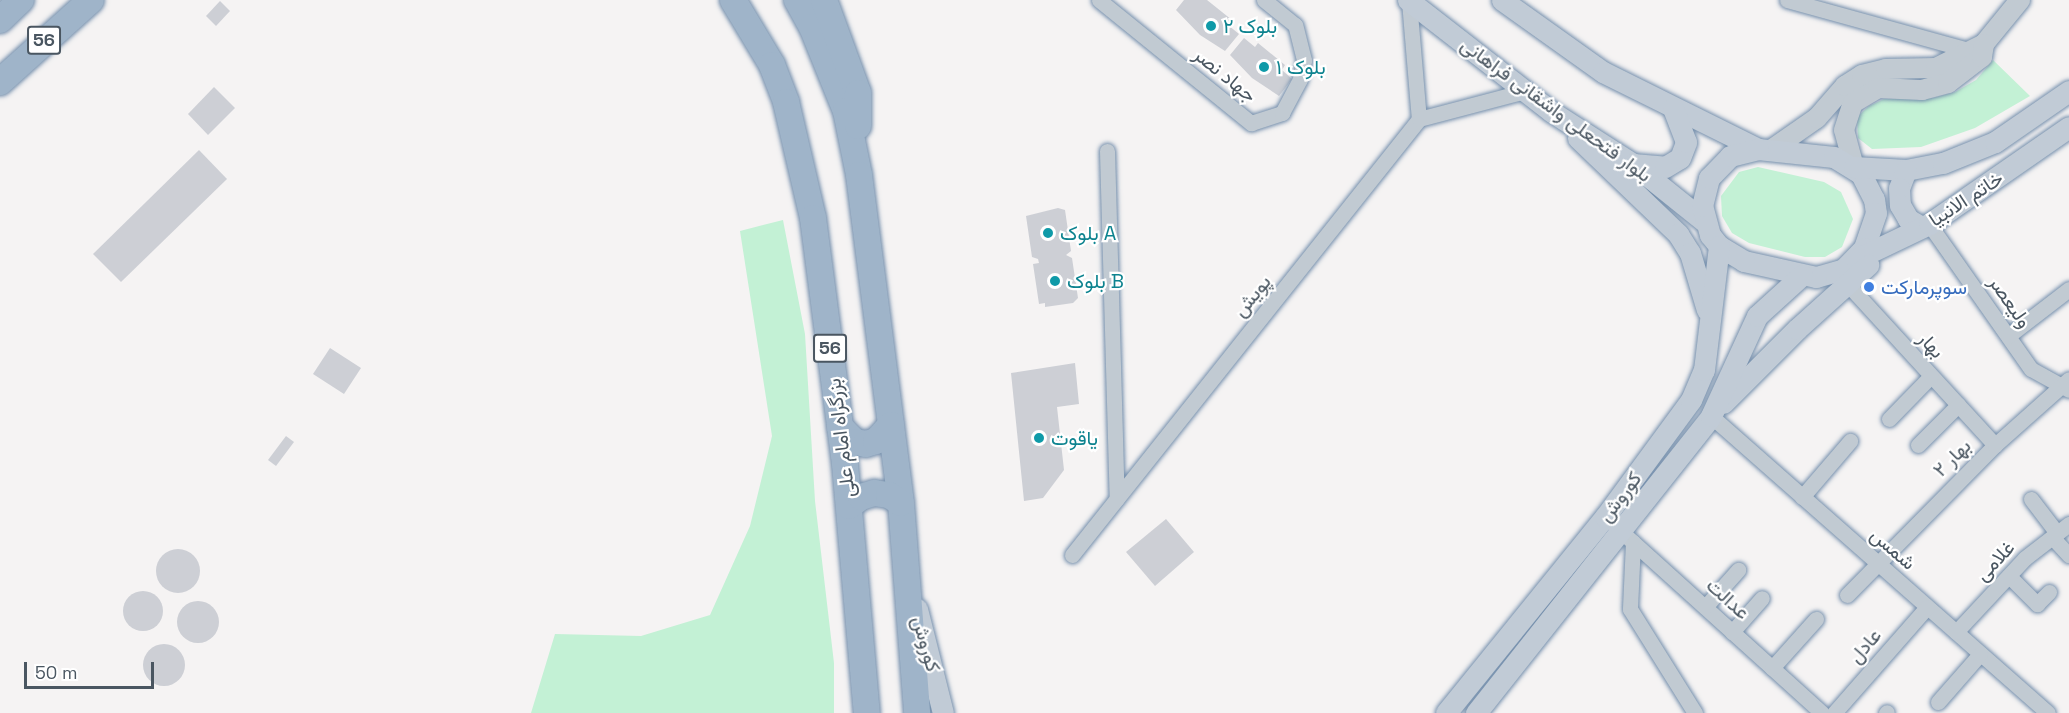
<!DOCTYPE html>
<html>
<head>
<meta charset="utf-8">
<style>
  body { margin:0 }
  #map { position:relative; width:2069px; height:713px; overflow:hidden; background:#f5f3f3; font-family:"Space Grotesk",Vazirmatn,sans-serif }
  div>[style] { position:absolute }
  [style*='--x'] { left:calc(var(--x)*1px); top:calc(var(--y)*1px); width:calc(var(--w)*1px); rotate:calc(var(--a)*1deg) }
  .green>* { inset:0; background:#c3f1d5 }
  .building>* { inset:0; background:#cdcfd5 }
  .round { border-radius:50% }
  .roads { filter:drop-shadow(0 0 2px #7690ad) drop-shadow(0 0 2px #7690ad) }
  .minor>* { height:15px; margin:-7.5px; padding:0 7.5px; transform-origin:7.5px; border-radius:7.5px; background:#c1cad2 }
  .tertiary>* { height:20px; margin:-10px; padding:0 10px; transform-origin:10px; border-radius:10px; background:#c1cad2 }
  .secondary>* { height:21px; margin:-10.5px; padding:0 10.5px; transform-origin:10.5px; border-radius:10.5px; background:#c1cbd6 }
  .trunk>* { height:26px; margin:-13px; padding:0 13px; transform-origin:13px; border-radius:13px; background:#9fb4c9 }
  .dots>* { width:16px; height:16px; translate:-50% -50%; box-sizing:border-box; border:3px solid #fff; border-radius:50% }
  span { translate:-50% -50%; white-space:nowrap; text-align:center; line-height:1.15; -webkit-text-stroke:4.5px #fff; paint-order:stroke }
  .shield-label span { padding:2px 4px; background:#fff; border:2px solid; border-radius:4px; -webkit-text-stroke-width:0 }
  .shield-label { font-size:18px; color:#4a5661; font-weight:700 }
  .culture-label { font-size:20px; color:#0d838f }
  .left { translate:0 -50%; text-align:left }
  .street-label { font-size:20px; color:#4a5661 }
  .shop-label { font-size:20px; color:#366cbe }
  .scale { position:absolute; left:24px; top:662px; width:130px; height:27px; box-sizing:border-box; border:3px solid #4a5661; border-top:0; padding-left:8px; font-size:18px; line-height:21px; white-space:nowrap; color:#4a5661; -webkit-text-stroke:4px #fff; paint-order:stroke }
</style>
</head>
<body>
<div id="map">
  <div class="green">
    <div style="clip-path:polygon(1993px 60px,2030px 96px,1975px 128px,1921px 147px,1872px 149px,1858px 138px,1857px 117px,1869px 106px,1884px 99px,1933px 98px,1955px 92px,1976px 80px)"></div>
    <div style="clip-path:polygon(1758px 167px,1824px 182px,1841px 192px,1853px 219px,1842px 247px,1825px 257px,1805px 257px,1749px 243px,1732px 233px,1722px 216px,1721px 196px,1739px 172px)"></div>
    <div style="clip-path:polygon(783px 220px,805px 334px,815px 501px,834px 663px,834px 713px,531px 713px,555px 634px,641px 636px,710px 615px,750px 526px,772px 436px,740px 231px)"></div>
  </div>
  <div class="building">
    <div style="clip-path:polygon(1184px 0,1207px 0,1232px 20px,1228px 25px,1239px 34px,1225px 51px,1200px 35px,1176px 10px)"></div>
    <div style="clip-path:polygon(220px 1px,230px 11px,216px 26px,206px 16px)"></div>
    <div style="clip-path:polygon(1244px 38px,1255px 47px,1258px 43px,1285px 65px,1282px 70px,1292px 79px,1279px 96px,1252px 78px,1230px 55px)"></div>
    <div style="clip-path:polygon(214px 87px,235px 108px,208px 135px,188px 114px)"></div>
    <div style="clip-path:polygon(199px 150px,227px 179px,121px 282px,93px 254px)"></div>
    <div style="clip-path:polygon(1058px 208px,1065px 210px,1071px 251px,1066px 255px,1072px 258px,1078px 298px,1073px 303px,1045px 307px,1045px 303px,1039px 304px,1033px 264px,1039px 263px,1038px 259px,1032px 257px,1026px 216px)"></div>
    <div style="clip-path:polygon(330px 348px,361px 368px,344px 394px,313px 374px)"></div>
    <div style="clip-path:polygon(1075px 363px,1079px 404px,1057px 407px,1064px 470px,1043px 498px,1024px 501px,1011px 373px)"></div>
    <div style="clip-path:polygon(286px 436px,294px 442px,276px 466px,268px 460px)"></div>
    <div style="clip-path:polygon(1166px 519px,1194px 552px,1155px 586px,1126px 552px)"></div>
    <div class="round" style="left:156px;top:549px;width:44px;height:44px"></div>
    <div class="round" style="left:123px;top:591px;width:40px;height:40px"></div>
    <div class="round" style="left:177px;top:601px;width:42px;height:42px"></div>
    <div class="round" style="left:143px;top:644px;width:42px;height:42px"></div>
  </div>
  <div class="roads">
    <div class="minor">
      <div style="--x:1099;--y:0;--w:196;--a:39"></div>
      <div style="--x:1251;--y:123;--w:33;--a:-18"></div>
      <div style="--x:1282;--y:113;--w:38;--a:-62"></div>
      <div style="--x:1300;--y:79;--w:19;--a:-78"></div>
      <div style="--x:1304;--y:60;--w:36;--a:-104"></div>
      <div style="--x:1295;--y:25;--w:40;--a:-141"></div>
      <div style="--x:1787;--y:0;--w:189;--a:15.4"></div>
      <div style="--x:1409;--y:1;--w:118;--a:85.2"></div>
      <div style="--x:1107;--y:151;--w:348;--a:88.4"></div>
      <div style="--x:1929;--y:224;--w:177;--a:54.9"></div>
      <div style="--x:2031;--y:369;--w:43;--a:28.9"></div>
      <div style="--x:1841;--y:277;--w:228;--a:47.5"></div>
      <div style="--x:2008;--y:336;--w:77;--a:-37.6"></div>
      <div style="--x:1711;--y:416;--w:449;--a:41.4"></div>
      <div style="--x:1889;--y:419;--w:60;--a:-45.7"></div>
      <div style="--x:1918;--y:445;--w:57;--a:-45"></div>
      <div style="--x:1802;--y:497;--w:74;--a:-49.4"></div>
      <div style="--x:2031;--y:499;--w:43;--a:52.6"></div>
      <div style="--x:1614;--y:525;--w:280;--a:42.1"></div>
      <div style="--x:2052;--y:537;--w:25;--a:47"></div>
      <div style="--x:1633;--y:542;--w:67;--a:92.6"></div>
      <div style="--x:1630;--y:609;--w:123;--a:58"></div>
      <div style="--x:1072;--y:555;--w:557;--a:-51.48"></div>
      <div style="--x:1419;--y:119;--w:110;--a:-14.8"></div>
      <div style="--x:2009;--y:576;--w:40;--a:45"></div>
      <div style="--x:2037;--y:604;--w:17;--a:-45"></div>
      <div style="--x:1847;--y:595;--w:211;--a:-45.4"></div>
      <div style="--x:1995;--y:445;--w:99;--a:-41.7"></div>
      <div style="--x:1705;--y:607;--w:50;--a:-48.3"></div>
      <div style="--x:1732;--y:632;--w:45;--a:-48.6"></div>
      <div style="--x:1956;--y:632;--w:101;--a:-47"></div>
      <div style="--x:2025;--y:558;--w:56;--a:-37.7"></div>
      <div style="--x:1772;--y:668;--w:66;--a:-48.1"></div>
      <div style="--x:1938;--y:702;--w:64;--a:-48.8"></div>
      <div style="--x:1834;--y:713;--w:141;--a:-48.7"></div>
      <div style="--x:1886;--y:713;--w:1;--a:-45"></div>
    </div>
    <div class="tertiary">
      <div style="--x:1771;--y:150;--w:56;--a:-34.8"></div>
      <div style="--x:1817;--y:118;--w:43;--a:-48.8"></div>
      <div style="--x:1845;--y:86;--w:20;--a:-33"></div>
      <div style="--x:1862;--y:75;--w:25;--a:-14"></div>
      <div style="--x:1886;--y:69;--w:50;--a:-1.1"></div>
      <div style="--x:1936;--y:68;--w:54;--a:-26.6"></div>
      <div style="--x:1984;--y:44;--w:57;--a:-50.7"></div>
      <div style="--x:1854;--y:167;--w:38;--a:-105"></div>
      <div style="--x:1844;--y:130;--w:28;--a:-72"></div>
      <div style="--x:1853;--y:103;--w:29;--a:-31"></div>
      <div style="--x:1878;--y:88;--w:44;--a:2.6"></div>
      <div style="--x:1922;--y:90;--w:27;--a:-15"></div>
      <div style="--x:1948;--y:83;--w:43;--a:-37.4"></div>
      <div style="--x:1982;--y:57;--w:13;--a:-81"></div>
    </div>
    <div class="secondary">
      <div style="--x:1408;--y:0;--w:182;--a:37.9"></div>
      <div style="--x:1552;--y:112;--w:96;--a:32.7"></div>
      <div style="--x:1633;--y:164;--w:91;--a:38.8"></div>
      <div style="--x:1502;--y:0;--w:124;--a:35.5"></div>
      <div style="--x:1603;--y:72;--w:173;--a:26.4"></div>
      <div style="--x:1578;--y:138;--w:139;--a:43.8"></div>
      <div style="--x:1678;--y:234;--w:22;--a:58"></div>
      <div style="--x:1690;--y:253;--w:59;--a:73.4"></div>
      <div style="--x:1758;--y:149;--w:76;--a:6"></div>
      <div style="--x:1834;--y:157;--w:32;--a:32"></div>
      <div style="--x:1861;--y:174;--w:28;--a:63"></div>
      <div style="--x:1874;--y:199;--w:14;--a:82"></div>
      <div style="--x:1876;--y:213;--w:37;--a:109"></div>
      <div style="--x:1864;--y:248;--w:29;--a:134"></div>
      <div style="--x:1844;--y:269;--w:29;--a:164"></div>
      <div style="--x:1816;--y:277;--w:74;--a:-167.5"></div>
      <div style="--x:1744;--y:261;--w:29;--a:-149"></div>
      <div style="--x:1719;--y:246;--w:14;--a:-129"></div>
      <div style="--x:1710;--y:235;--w:30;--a:-105"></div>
      <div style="--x:1702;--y:206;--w:29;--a:-76"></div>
      <div style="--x:1709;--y:178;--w:30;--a:-46"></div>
      <div style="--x:1730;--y:156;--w:29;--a:-14"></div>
      <div style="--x:1633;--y:164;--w:32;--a:5"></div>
      <div style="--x:1665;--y:167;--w:17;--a:-31"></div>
      <div style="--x:1680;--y:158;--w:17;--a:-69"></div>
      <div style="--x:1686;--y:142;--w:36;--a:-111"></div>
      <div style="--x:1854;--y:167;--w:52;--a:3.3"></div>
      <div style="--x:1906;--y:170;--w:38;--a:-11"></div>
      <div style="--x:1943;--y:163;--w:56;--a:-22"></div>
      <div style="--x:1995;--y:142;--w:90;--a:-34.6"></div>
      <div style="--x:1906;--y:170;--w:19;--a:111"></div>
      <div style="--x:1899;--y:188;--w:17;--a:87"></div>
      <div style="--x:1900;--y:205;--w:16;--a:60"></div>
      <div style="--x:1908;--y:219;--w:16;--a:30"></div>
      <div style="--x:1856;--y:259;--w:81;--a:-25.6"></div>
      <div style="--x:1929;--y:224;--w:170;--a:-34.7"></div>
      <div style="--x:1723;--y:403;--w:105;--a:-45"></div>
      <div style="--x:1797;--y:329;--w:96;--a:-42"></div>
      <div style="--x:917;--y:609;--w:107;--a:76"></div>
      <div style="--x:1446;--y:713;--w:252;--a:-51"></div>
      <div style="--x:1605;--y:517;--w:145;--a:-53.7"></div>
      <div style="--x:1691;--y:400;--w:33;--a:-67"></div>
      <div style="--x:1704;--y:370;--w:125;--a:-83.1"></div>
      <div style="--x:1476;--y:713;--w:379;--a:-51.6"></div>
      <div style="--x:1711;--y:416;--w:110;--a:-65.3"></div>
      <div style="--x:1757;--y:316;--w:61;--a:-42.3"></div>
    </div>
    <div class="trunk">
      <div style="--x:733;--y:0;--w:76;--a:59"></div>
      <div style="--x:772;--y:65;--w:40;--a:69"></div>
      <div style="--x:786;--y:102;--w:119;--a:76.9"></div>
      <div style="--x:813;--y:218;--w:248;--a:82.6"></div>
      <div style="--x:845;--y:464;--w:250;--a:85"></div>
      <div style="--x:797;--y:0;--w:31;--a:61"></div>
      <div style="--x:812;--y:27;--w:91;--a:68"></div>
      <div style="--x:846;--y:111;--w:65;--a:78.5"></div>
      <div style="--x:859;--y:175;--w:331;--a:82.7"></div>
      <div style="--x:901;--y:503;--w:211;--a:85.6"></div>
      <div style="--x:824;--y:0;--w:99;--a:69.9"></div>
      <div style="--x:858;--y:93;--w:33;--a:90"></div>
      <div style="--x:0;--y:20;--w:29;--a:-44"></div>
      <div style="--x:0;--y:82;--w:122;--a:-42"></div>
      <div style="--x:840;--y:427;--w:21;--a:45"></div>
      <div style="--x:855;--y:442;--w:11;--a:10"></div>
      <div style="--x:866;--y:444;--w:10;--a:-17"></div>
      <div style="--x:876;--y:441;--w:22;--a:-47"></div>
      <div style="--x:849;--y:506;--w:15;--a:-37"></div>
      <div style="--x:861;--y:497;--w:14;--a:-17"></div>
      <div style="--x:874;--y:493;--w:15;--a:8"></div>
      <div style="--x:889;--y:495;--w:14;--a:34"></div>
    </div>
  </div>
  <div class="dots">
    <div style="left:1211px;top:26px;background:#0f9aa8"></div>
    <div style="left:1264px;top:67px;background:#0f9aa8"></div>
    <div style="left:1048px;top:233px;background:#0f9aa8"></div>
    <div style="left:1055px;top:281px;background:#0f9aa8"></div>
    <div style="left:1869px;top:287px;background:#3f7fe0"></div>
    <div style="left:1039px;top:438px;background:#0f9aa8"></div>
  </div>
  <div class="shield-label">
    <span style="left:44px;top:40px">56</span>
    <span style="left:830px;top:348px">56</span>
  </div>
  <div class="culture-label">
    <span class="left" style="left:1223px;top:26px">بلوک ۲</span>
    <span class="left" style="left:1276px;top:67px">بلوک ۱</span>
    <span class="left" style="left:1060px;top:233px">بلوک A</span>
    <span class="left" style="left:1067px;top:281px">بلوک B</span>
    <span class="left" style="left:1051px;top:438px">یاقوت</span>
  </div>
  <div class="street-label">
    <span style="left:1225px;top:75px;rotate:39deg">جهاد نصر</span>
    <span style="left:1556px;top:110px;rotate:36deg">بلوار فتحعلی واشقانی فراهانی</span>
    <span style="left:1966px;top:199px;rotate:-33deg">خاتم الانبیا</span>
    <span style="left:1252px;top:296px;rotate:-51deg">پویش</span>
    <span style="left:2010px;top:302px;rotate:55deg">ولیعصر</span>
    <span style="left:1931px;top:345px;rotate:47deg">بهار</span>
    <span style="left:841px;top:438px;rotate:-97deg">بزرگراه امام علی</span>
    <span style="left:1952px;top:458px;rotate:-45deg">بهار ۲</span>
    <span style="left:1620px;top:497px;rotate:-53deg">کوروش</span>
    <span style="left:1893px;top:549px;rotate:41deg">شمس</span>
    <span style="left:1995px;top:561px;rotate:-46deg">غلامی</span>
    <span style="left:1728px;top:599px;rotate:42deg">عدالت</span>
    <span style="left:926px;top:644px;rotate:74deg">کوروش</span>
    <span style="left:1865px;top:646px;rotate:-49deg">عادل</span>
  </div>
  <div class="shop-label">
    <span class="left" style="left:1881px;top:287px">سوپرمارکت</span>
  </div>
  <div class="scale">50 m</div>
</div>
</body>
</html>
